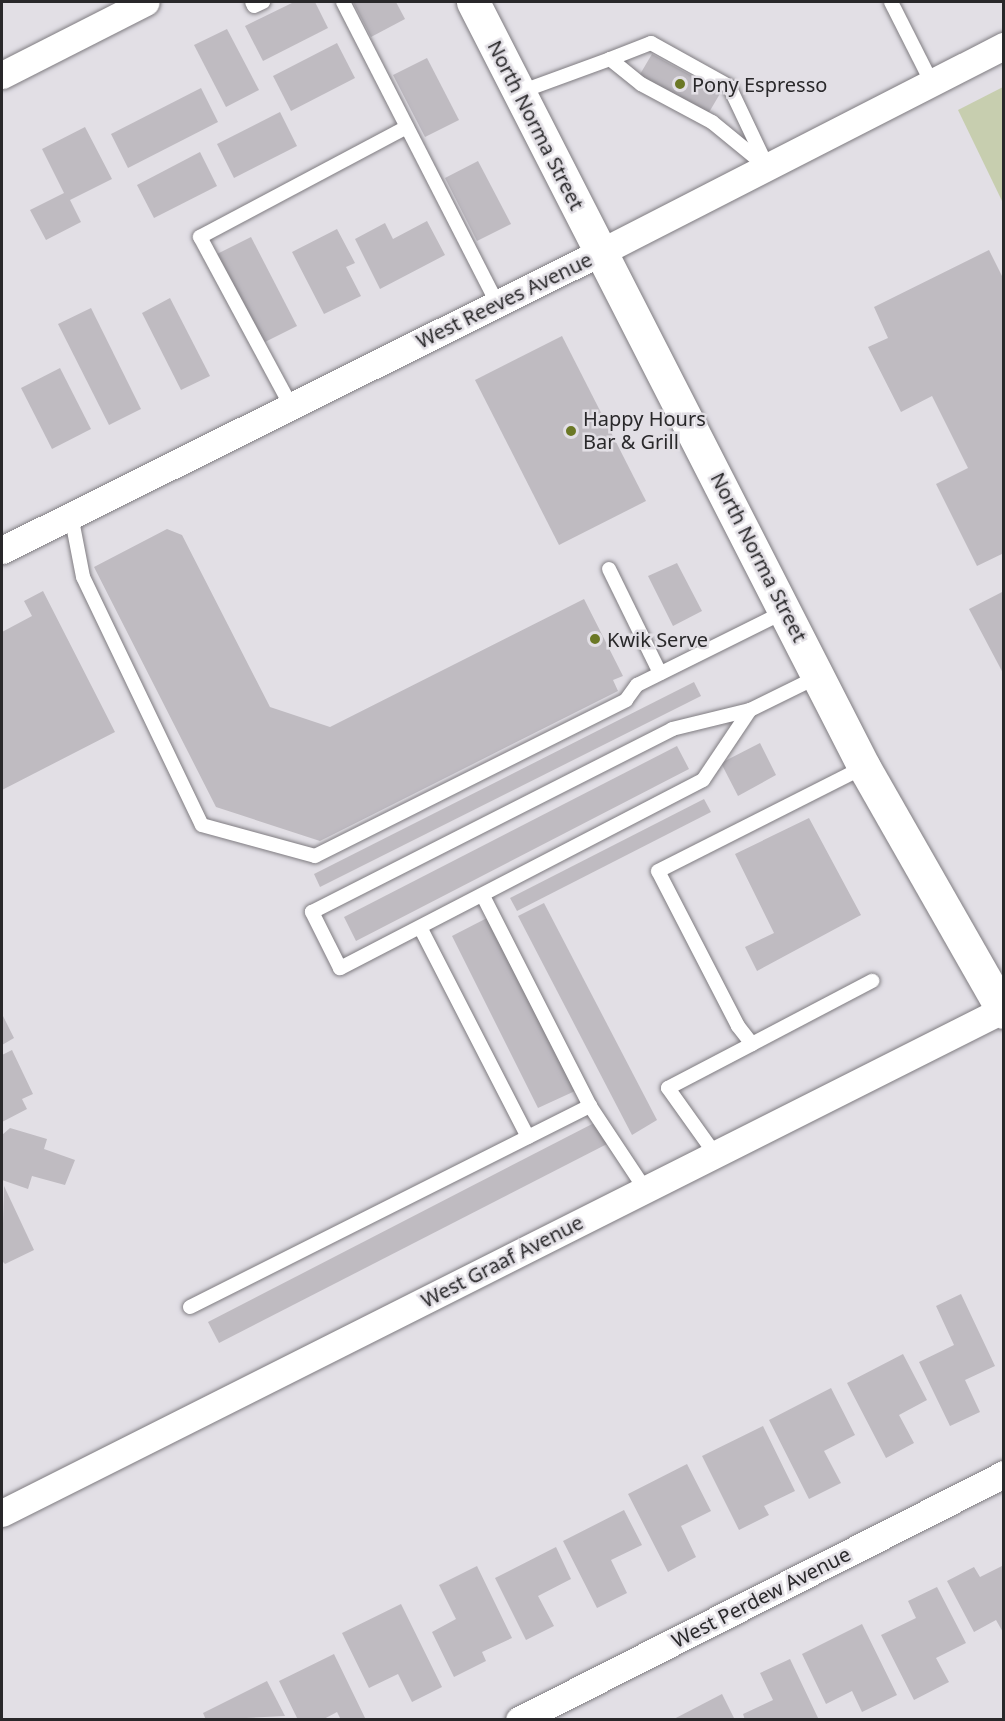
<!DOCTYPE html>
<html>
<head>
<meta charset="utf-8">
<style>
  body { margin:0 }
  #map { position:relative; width:1005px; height:1721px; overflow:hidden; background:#e2dfe5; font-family:"Noto Sans",sans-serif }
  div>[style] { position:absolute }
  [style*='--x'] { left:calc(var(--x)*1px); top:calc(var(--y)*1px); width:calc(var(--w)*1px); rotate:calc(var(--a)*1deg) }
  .green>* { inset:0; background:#c7ceaf }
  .building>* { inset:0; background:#bfbbc1 }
  .roads { filter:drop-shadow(0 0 2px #7f7c81) drop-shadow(0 0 2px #7f7c81) }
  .lane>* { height:14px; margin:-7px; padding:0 7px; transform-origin:7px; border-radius:7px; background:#fff }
  .street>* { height:27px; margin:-13.5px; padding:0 13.5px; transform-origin:13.5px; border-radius:13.5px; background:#fff }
  .secondary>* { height:33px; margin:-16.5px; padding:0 16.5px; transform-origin:16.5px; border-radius:16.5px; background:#fff }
  .dots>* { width:16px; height:16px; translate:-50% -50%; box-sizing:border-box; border:3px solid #e2dfe5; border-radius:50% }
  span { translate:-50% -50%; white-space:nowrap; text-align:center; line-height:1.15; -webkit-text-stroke:5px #e2dfe5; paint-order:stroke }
  .poi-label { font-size:20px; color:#29282a }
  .left { translate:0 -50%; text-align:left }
  .street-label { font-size:20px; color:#29282a }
  .frame { position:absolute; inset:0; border:3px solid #29282a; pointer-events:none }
</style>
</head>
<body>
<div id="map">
  <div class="green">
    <div style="clip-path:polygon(1003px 87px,1003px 203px,958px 110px)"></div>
  </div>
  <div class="building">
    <div style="clip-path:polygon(294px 2px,315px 2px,328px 28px,263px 61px,245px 26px)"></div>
    <div style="clip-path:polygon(353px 2px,396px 2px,405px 19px,371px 37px)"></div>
    <div style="clip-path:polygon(227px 29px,259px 90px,226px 107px,194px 45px)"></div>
    <div style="clip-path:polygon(337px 43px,355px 78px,291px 111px,273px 76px)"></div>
    <div style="clip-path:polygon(652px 54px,721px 92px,708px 114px,639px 76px)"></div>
    <div style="clip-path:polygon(427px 58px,459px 120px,425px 137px,393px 75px)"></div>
    <div style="clip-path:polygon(201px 88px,218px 122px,128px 168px,111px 134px)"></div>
    <div style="clip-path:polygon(280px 112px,297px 146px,234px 178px,217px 144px)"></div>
    <div style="clip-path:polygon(85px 127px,112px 179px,70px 200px,81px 222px,46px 240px,30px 210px,64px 193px,42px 149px)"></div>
    <div style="clip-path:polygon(200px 152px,217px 186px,154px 218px,137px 185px)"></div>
    <div style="clip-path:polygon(478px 161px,511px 224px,477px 241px,445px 178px)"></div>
    <div style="clip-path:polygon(427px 221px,445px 255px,380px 289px,355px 239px,385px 223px,393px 239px)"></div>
    <div style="clip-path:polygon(337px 229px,355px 263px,346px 267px,361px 296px,324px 314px,292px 252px)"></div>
    <div style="clip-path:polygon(251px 237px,297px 326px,263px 343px,217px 254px)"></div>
    <div style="clip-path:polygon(989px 250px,1004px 280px,1004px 553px,977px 566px,936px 484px,968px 468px,932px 396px,901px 412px,868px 347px,888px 338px,874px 307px)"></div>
    <div style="clip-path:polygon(170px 298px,210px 376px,181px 390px,142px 313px)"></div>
    <div style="clip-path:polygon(91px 308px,141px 409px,109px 425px,58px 324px)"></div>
    <div style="clip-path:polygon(562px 336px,646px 501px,559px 545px,475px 380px)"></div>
    <div style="clip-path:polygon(60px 368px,91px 429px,52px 449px,21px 388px)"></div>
    <div style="clip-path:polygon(167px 529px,182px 535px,270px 707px,330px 727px,584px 599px,623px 676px,613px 680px,618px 691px,320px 841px,216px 807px,94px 567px)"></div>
    <div style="clip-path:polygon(677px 563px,702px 611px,673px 626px,648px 576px)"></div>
    <div style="clip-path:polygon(43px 591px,115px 732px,2px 790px,2px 632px,32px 616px,24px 601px)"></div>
    <div style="clip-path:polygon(1004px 591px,1004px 675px,969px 609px)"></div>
    <div style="clip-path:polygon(694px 682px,701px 696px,320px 887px,314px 874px)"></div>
    <div style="clip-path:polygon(760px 743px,776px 775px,738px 796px,721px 763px)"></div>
    <div style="clip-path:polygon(677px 746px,689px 769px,356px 941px,344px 917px)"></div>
    <div style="clip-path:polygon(704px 799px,711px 812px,517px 911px,510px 898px)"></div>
    <div style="clip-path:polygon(809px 818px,861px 915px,757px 971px,745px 947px,774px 933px,735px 854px)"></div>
    <div style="clip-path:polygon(544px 903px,657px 1120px,632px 1135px,518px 916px)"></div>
    <div style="clip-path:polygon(487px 918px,575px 1091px,538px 1108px,452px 936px)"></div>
    <div style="clip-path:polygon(2px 1014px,14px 1038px,2px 1045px)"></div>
    <div style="clip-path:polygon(12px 1050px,33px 1094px,22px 1099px,27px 1109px,2px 1122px,2px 1055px)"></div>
    <div style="clip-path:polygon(596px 1122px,607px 1144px,219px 1343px,208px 1322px)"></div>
    <div style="clip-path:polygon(10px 1128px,47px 1139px,44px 1149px,75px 1160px,65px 1185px,32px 1176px,28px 1189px,2px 1180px,2px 1135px)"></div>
    <div style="clip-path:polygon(4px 1186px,34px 1250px,5px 1264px,2px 1261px)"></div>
    <div style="clip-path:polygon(961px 1294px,995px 1366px,965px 1380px,980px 1412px,950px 1426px,919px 1362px,954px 1345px,936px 1306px)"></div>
    <div style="clip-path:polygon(903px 1354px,927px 1400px,899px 1415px,914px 1443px,886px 1458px,847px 1383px)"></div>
    <div style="clip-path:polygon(831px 1388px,855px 1435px,824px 1451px,841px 1483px,809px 1499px,769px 1420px)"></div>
    <div style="clip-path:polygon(763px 1426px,795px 1491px,764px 1506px,769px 1515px,739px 1530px,702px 1456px)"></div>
    <div style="clip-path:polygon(687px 1464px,711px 1511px,681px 1526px,696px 1557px,668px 1572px,628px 1494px)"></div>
    <div style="clip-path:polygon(624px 1510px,642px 1545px,611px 1560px,627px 1593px,597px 1608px,563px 1541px)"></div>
    <div style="clip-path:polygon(556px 1547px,571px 1579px,538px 1596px,554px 1626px,526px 1640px,495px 1578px)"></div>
    <div style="clip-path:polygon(1004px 1565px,1004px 1634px,996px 1620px,974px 1632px,947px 1581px,974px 1567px,980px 1577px)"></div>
    <div style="clip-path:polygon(477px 1566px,512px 1638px,482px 1652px,486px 1661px,454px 1677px,432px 1632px,456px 1619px,439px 1585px)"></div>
    <div style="clip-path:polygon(937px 1587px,966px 1643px,936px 1658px,949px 1682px,914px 1700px,881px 1635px,916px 1618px,908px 1601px)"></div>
    <div style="clip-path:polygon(401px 1604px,442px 1687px,412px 1702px,398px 1674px,369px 1688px,342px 1633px)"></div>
    <div style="clip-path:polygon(862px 1624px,897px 1695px,862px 1712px,852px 1691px,826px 1704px,802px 1654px)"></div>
    <div style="clip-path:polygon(334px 1654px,366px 1720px,341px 1720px,337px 1712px,322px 1720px,298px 1720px,279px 1681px)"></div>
    <div style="clip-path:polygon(790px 1659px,819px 1720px,745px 1720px,743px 1714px,773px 1700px,760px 1673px)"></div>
    <div style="clip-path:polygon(267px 1681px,285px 1716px,206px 1720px,203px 1713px)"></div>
    <div style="clip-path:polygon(722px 1694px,735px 1720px,672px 1720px)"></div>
  </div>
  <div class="roads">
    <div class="lane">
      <div style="--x:252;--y:2;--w:4;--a:63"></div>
      <div style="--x:254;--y:6;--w:10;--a:-24"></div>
      <div style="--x:343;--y:2;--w:338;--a:62.9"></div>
      <div style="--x:891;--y:2;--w:91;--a:63.2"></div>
      <div style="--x:610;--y:59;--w:44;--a:-21.3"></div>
      <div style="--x:651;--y:43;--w:89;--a:28.9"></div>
      <div style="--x:729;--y:86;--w:86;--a:64.6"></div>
      <div style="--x:520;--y:92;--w:96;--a:-20.1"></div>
      <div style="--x:610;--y:59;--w:40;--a:39"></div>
      <div style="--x:641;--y:84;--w:81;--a:28.2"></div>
      <div style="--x:712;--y:122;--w:71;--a:39.3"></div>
      <div style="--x:291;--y:406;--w:192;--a:-118.3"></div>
      <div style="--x:200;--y:237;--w:234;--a:-28"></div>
      <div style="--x:71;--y:515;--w:63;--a:79"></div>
      <div style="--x:83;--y:577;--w:275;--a:64.4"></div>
      <div style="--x:202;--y:825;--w:117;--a:15.3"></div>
      <div style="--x:315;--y:856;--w:348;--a:-26.6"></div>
      <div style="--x:626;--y:700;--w:19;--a:-54"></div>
      <div style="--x:637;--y:685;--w:164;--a:-26.4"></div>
      <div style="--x:609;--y:569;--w:116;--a:63.9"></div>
      <div style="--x:750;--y:710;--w:84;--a:123.9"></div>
      <div style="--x:703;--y:780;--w:409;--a:152.6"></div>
      <div style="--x:340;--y:968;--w:63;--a:-116.6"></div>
      <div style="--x:312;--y:912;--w:404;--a:-26.9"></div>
      <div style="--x:672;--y:729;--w:80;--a:-13.7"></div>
      <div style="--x:750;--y:710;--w:77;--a:-26.2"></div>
      <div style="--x:483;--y:896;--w:236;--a:63"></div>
      <div style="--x:590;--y:1106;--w:100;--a:56.5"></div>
      <div style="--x:421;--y:929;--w:234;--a:62.8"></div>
      <div style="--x:752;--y:1044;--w:136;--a:-27.7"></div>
      <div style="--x:715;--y:1154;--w:81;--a:-125.5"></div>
      <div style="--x:668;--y:1088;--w:95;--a:-27.6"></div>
      <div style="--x:752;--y:1044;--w:23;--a:-128"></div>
      <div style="--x:738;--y:1026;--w:174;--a:-117.3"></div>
      <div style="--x:658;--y:871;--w:231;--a:-26.8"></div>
      <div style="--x:190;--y:1307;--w:448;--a:-26.7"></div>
    </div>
    <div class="street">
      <div style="--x:2;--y:75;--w:161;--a:-26.9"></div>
      <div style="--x:2;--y:550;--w:669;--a:-26.45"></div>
      <div style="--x:601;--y:252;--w:453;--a:-27.1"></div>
      <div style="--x:2;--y:1513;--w:1122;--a:-26.7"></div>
      <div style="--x:519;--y:1720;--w:544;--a:-26.89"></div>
    </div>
    <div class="secondary">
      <div style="--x:473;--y:2;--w:859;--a:62.93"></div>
      <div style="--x:864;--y:767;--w:282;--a:60.3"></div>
    </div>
  </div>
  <div class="dots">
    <div style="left:680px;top:84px;background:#6b7825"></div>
    <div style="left:571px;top:431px;background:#6b7825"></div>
    <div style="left:595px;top:639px;background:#6b7825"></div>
  </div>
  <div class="poi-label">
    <span class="left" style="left:692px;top:84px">Pony Espresso</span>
    <span class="left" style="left:583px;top:430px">Happy Hours<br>Bar &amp; Grill</span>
    <span class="left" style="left:607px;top:639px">Kwik Serve</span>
  </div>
  <div class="street-label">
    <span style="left:536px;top:125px;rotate:63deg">North Norma Street</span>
    <span style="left:504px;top:300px;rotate:-26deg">West Reeves Avenue</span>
    <span style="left:759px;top:557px;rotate:63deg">North Norma Street</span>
    <span style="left:502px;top:1261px;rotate:-27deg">West Graaf Avenue</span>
    <span style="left:761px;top:1597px;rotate:-27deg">West Perdew Avenue</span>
  </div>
  <div class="frame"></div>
</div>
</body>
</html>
